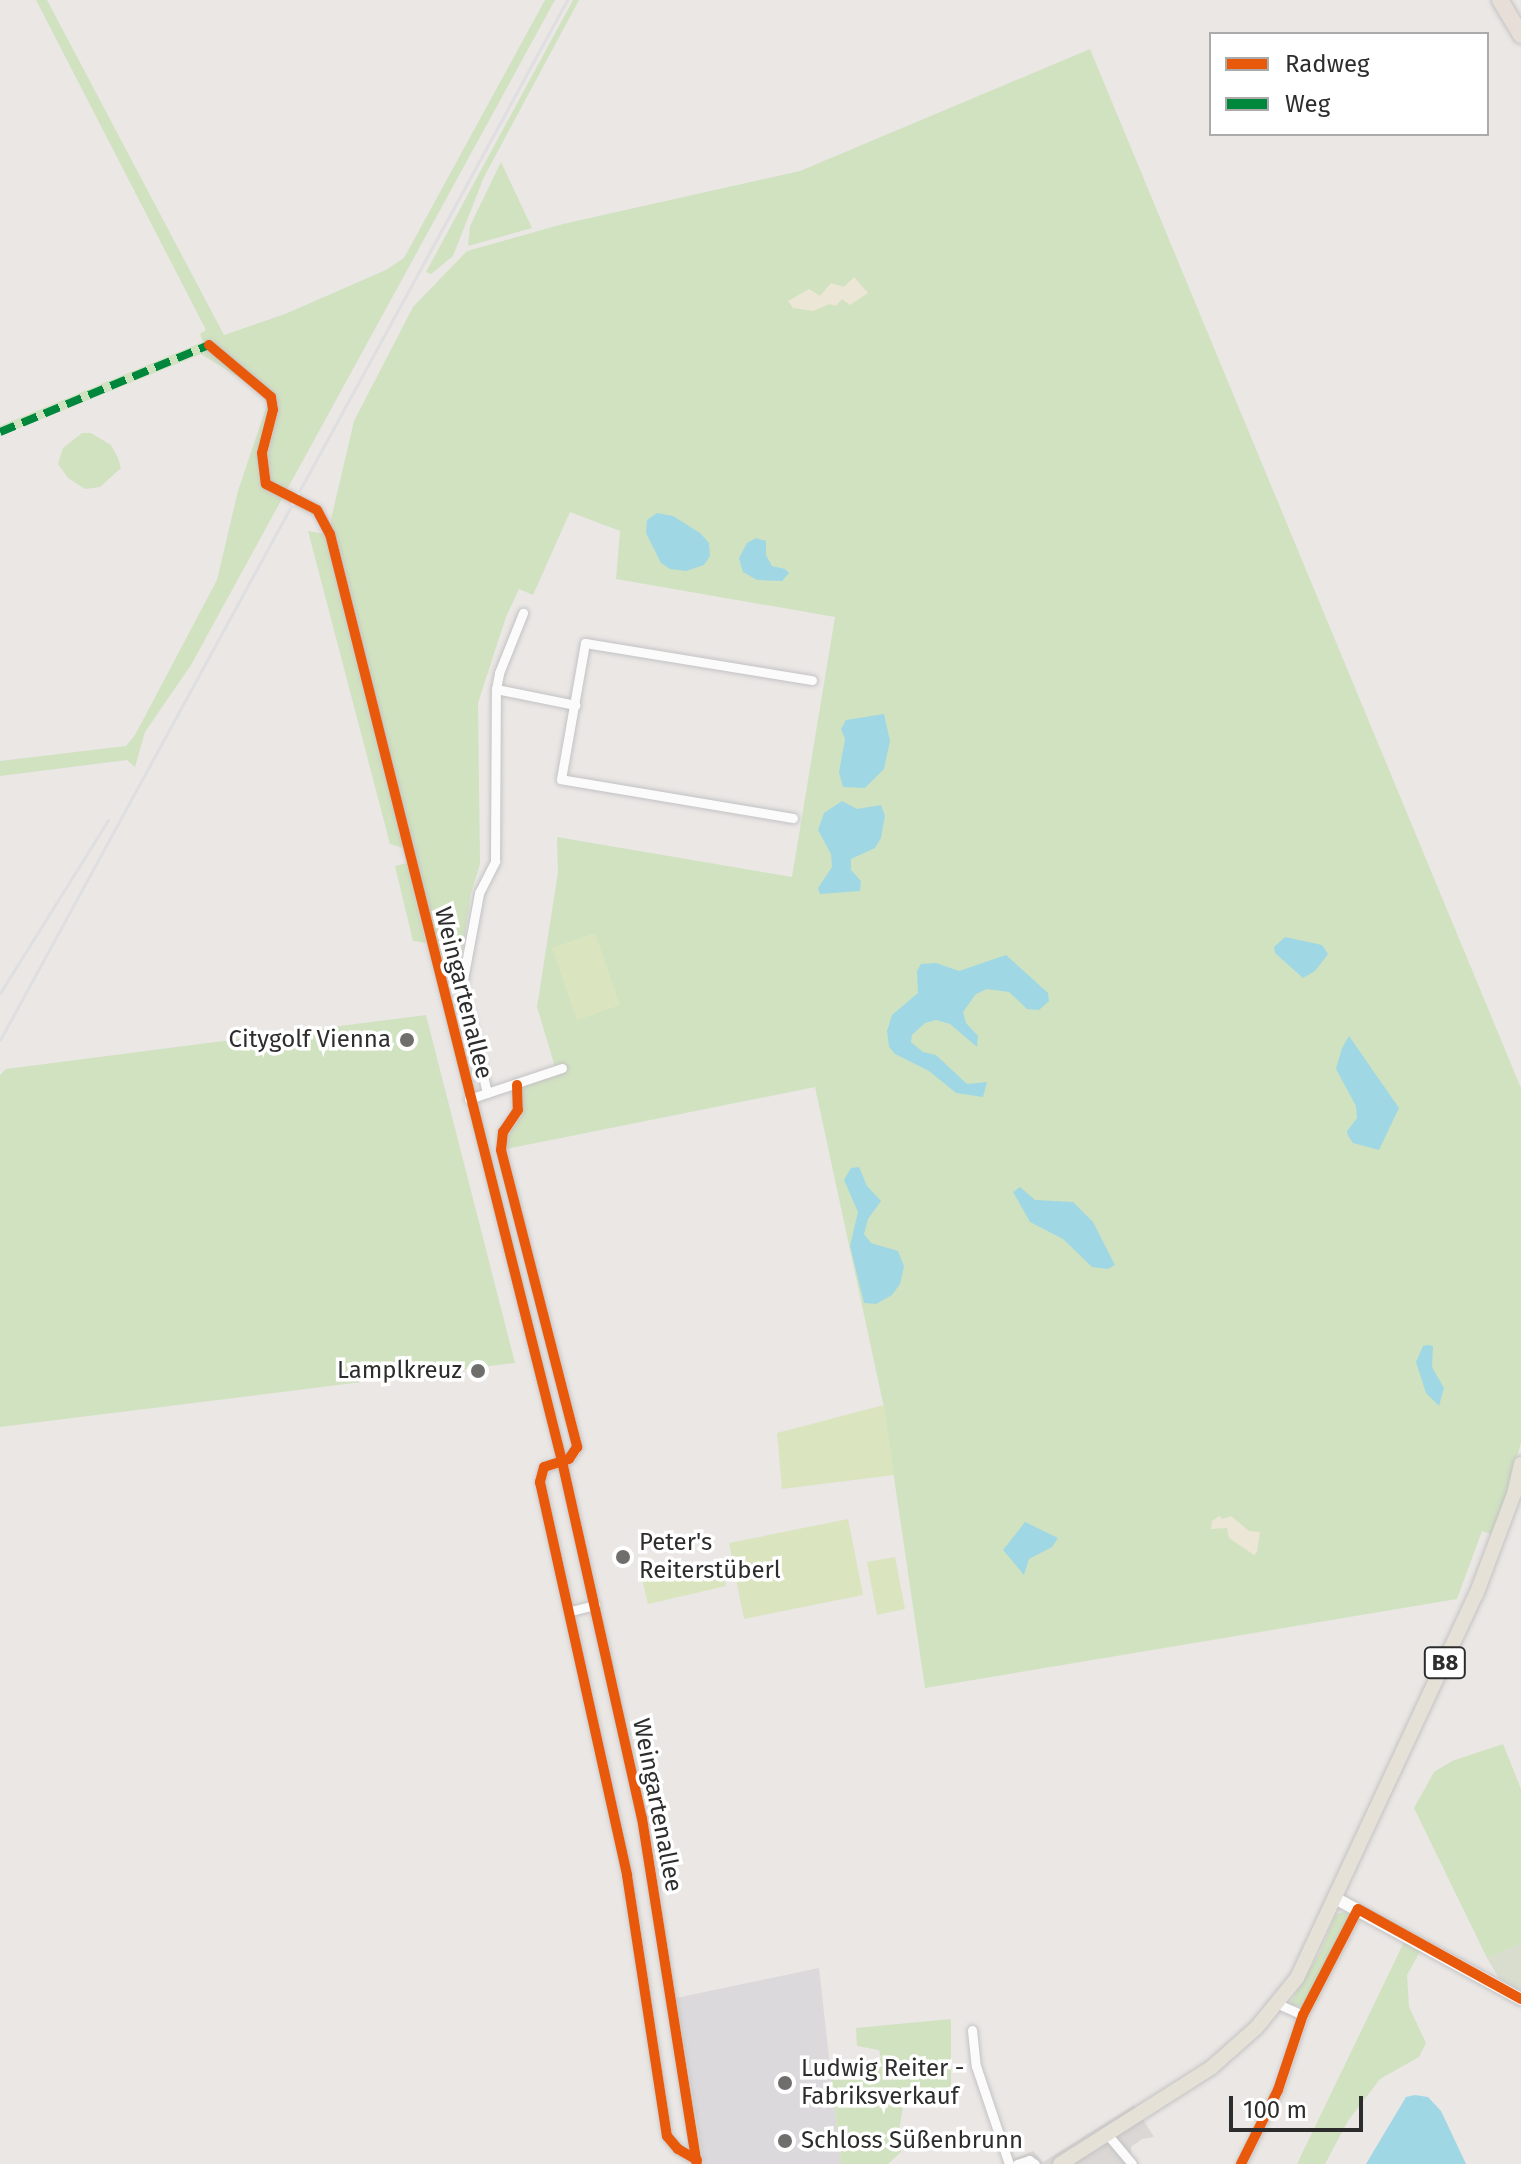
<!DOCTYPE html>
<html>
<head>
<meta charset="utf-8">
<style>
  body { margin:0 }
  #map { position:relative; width:1521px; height:2164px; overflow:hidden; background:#eae7e5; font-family:"Fira Sans",sans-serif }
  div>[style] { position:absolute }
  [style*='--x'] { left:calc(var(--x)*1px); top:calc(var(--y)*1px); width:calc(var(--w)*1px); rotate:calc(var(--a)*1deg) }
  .industrial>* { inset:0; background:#dbd9db }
  .green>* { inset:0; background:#d1e2c1 }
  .sand>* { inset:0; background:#ece6d6 }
  .cemetery>* { inset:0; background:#d8ddce }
  .pitch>* { inset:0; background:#dae5c0 }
  .plaza>* { inset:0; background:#dad7d5 }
  .water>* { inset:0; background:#a0d7e4 }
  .roads { filter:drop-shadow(0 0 2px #c3c2c3) drop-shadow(0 0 2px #c3c2c3) }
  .street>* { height:9px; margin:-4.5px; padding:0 4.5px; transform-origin:4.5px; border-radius:4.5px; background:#fcfbfb }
  .secondary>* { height:12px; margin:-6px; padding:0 6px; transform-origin:6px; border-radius:6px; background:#fcfbfb }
  .primary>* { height:14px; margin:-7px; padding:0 7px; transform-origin:7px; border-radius:7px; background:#e6e1d7 }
  .highway>* { height:16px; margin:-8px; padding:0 8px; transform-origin:8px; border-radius:8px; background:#e7ded7 }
  .rail>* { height:3px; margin:-1.5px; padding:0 1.5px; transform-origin:1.5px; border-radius:1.5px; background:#dfdee0 }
  .quiet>* { height:8px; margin-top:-4px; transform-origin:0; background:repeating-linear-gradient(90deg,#00873e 0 16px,transparent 0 24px) }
  .cycleway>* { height:10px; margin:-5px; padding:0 5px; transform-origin:5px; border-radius:5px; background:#e8590c }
  .dots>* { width:22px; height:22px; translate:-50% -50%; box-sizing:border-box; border:4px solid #fff; border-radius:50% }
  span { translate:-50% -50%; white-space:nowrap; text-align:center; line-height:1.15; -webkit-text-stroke:7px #fff; paint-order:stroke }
  .shield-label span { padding:2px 6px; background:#fff; border:2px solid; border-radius:6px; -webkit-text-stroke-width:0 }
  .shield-label { font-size:22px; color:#2d2d2d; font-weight:700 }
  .street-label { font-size:24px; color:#2d2d2d }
  .poi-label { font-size:24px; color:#2d2d2d }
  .right { translate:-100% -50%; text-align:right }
  .left { translate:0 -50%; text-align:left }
  .legend { position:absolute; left:1209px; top:32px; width:280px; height:104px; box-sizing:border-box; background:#fff; border:2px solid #ababab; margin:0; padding:10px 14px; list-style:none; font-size:24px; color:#2d2d2d }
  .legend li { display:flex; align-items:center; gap:16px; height:40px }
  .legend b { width:40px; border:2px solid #ababab }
  .scale { position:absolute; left:1229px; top:2096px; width:134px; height:36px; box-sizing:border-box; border:4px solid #2d2d2d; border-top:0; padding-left:10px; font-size:24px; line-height:28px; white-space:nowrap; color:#2d2d2d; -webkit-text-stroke:6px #fff; paint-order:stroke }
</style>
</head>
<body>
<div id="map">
  <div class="industrial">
    <div style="clip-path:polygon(819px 1968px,841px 2164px,704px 2164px,676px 1998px)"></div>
  </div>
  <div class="green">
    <div style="clip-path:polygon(36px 0,47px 0,224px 335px,285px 314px,386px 270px,404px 258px,545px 0,555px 0,191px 665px,145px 732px,135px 767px,127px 760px,0 776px,0 761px,126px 746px,135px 735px,217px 580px,238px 491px,267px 405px,262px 392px,201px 354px,0 436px,0 426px,203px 342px,200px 334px,206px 330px)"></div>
    <div style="clip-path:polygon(573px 0,579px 0,484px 177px,453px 256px,431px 274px,426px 272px)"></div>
    <div style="clip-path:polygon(1090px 49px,1521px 1088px,1521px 1443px,1495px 1535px,1482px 1531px,1457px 1599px,925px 1688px,883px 1403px,815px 1087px,511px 1148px,501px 1150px,500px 1140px,516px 1116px,517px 1085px,556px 1070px,537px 1007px,558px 872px,557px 837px,792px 877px,835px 617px,616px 579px,620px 531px,570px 512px,533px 595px,519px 589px,506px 617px,478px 703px,480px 864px,471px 893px,461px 962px,436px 967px,330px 534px,332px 515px,354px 421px,413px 307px,467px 251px,563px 224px,800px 171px)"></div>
    <div style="clip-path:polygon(501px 162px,532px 228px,468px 246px,470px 226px)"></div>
    <div style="clip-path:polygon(82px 433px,91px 433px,111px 445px,118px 458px,121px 468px,100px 487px,85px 489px,68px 478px,58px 464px,63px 448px)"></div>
    <div style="clip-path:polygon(308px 531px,325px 534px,403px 848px,390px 844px)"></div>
    <div style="clip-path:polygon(407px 863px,426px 943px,413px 941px,395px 866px)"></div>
    <div style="clip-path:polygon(426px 1015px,515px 1363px,0 1427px,0 1075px,6px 1069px)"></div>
    <div style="clip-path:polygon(1503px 1744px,1521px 1789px,1521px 1944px,1487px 1958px,1414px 1808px,1434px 1772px,1452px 1761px)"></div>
    <div style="clip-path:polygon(1344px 1912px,1349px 1915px,1303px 2006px,1289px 2005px,1320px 1952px,1336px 1914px)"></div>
    <div style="clip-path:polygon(1405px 1940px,1421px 1950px,1407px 1975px,1409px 2007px,1426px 2043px,1419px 2057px,1380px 2079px,1348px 2121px,1325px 2164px,1297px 2164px)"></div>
    <div style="clip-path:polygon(951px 2019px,951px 2087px,905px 2096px,899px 2130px,901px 2152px,888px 2164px,841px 2164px,830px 2067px,881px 2058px,879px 2050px,857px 2046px,856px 2028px)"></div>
  </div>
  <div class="sand">
    <div style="clip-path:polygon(854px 277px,868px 293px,850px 305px,842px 299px,836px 306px,830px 304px,813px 311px,793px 308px,788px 301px,809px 289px,820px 296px,831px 283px,844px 287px)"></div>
    <div style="clip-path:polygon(1219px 1516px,1223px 1519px,1231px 1516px,1249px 1531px,1260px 1532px,1257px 1552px,1254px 1555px,1229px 1538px,1227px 1528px,1211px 1529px,1212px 1521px)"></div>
  </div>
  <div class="cemetery">
    <div style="clip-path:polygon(1521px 1944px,1521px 1991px,1499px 1978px,1487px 1958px)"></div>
  </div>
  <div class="pitch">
    <div style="clip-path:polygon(595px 933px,620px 1005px,577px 1020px,552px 948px)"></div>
    <div style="clip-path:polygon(884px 1405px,894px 1475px,782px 1489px,777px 1433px)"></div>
    <div style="clip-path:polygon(848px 1519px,863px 1595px,744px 1619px,729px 1543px)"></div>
    <div style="clip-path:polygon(895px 1557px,905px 1609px,877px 1615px,867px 1562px)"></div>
    <div style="clip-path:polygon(720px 1560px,726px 1586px,648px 1604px,642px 1578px)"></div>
  </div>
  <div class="plaza">
    <div style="clip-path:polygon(1134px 2105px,1154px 2137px,1142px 2139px,1131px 2147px,1131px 2155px,1139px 2164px,1001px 2164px,1033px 2151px,1043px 2162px)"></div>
  </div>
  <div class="water">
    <div style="clip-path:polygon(657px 513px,673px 516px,700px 533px,709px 543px,710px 556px,704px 565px,686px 571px,670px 569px,661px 563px,646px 533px,647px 520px)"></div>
    <div style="clip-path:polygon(756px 538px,766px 541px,766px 555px,772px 566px,785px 569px,789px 573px,782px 581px,757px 580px,743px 572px,739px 558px,747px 543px)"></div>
    <div style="clip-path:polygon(884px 714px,890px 741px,884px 769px,865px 788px,843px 787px,839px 772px,845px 739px,841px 729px,846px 720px)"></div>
    <div style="clip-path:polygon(842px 801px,857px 809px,881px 805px,885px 816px,881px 838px,875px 848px,851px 859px,851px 870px,861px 881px,860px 891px,820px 894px,818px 888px,832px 867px,831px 854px,818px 830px,824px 813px)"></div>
    <div style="clip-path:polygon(1285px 937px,1322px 945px,1328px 954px,1315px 971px,1303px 978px,1275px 953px,1274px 947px)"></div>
    <div style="clip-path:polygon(1006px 955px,1048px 993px,1049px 1001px,1039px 1010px,1027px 1009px,1009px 992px,987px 989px,976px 994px,963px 1012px,966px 1023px,978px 1036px,977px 1047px,950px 1024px,936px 1020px,925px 1023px,912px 1035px,911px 1042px,923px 1052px,936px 1055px,967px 1084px,987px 1082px,983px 1097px,956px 1093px,929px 1071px,895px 1054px,889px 1047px,887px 1031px,892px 1015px,918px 993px,917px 971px,921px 964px,936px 963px,959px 971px)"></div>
    <div style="clip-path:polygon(1349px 1036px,1399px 1108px,1379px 1150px,1353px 1143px,1348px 1136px,1347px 1131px,1357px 1118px,1356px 1106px,1336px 1069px,1342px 1048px)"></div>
    <div style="clip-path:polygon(859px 1167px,867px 1186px,881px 1201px,868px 1219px,864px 1234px,871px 1243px,898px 1251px,904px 1266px,900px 1284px,892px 1295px,876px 1304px,864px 1303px,850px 1246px,858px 1212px,844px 1180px,851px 1168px)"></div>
    <div style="clip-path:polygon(1020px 1187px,1035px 1200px,1073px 1202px,1093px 1222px,1115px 1265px,1108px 1269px,1092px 1267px,1063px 1239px,1030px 1222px,1013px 1192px)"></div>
    <div style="clip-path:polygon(1428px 1345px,1433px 1346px,1432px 1367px,1444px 1388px,1439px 1406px,1426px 1393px,1416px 1362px,1423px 1346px)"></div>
    <div style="clip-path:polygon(1025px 1522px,1058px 1538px,1052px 1547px,1029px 1559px,1024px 1575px,1003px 1550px)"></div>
    <div style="clip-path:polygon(1415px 2095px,1428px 2097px,1441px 2111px,1466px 2164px,1366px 2164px,1406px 2097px)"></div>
  </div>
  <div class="roads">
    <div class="street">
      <div style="--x:209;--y:345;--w:81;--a:40"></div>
      <div style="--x:271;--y:397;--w:13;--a:81"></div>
      <div style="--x:273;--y:410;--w:44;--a:104.3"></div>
      <div style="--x:262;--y:453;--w:31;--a:83"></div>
      <div style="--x:266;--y:484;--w:57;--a:27"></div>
      <div style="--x:317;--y:510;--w:27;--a:62"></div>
      <div style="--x:330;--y:534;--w:956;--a:75.95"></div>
      <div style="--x:562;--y:1461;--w:366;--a:77.4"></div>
      <div style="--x:642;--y:1818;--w:350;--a:81"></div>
      <div style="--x:496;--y:689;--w:81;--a:11.4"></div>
      <div style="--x:793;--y:818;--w:235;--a:-170.5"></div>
      <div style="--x:561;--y:779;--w:138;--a:-80"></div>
      <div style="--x:585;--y:643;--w:230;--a:9.3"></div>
      <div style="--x:517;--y:1085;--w:25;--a:88"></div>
      <div style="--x:518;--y:1110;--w:27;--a:124"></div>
      <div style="--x:503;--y:1132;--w:18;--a:96"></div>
      <div style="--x:501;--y:1150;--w:307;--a:75.6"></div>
      <div style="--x:577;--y:1447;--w:14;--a:124"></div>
      <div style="--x:569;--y:1459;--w:26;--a:162"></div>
      <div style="--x:544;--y:1467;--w:16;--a:105"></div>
      <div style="--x:540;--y:1482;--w:403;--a:77.5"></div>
      <div style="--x:627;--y:1875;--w:264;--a:81.3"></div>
      <div style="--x:667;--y:2136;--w:17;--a:50"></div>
      <div style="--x:678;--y:2149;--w:22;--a:30"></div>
      <div style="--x:487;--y:1093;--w:111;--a:-103"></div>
      <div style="--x:462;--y:985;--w:94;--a:-79.5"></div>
      <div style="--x:479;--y:893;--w:36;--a:-63"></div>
      <div style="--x:495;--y:861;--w:172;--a:-89.7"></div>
      <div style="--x:496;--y:689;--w:16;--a:-79"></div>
      <div style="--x:499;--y:673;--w:65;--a:-68.2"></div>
      <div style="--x:469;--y:1099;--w:98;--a:-18.4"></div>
      <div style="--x:571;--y:1611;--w:25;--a:-14"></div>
      <div style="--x:1278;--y:2004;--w:27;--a:24"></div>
      <div style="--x:972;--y:2030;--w:36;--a:84"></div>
      <div style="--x:976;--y:2066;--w:103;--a:71.4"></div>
      <div style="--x:1107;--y:2134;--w:39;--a:50"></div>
      <div style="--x:1017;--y:2164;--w:13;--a:-18"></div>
      <div style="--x:1029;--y:2160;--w:7;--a:34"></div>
      <div style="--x:1241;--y:2164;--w:83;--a:-63.4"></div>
      <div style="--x:1278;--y:2090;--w:79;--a:-71.6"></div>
      <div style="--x:1303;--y:2015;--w:119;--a:-62.6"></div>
    </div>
    <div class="secondary">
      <div style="--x:1335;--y:1898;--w:212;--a:28.5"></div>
    </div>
    <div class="primary">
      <div style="--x:1060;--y:2164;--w:180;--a:-32.5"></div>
      <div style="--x:1212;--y:2067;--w:60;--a:-41.6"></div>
      <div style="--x:1257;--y:2027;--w:63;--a:-50.8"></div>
      <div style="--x:1297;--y:1978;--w:423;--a:-65"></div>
      <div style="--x:1476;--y:1595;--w:108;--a:-69.4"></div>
      <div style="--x:1514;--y:1494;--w:31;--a:-77"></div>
    </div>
    <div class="highway">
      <div style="--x:1500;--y:0;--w:41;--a:59"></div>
    </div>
  </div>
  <div class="rail">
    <div style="--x:0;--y:993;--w:204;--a:-58"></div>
    <div style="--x:0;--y:1040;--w:1185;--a:-61.4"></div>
  </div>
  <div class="quiet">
    <div style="--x:0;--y:432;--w:226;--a:-22.6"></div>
  </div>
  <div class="cycleway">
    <div style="--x:209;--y:345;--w:81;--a:40"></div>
    <div style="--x:271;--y:397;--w:13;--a:81"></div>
    <div style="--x:273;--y:410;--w:44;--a:104.3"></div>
    <div style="--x:262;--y:453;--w:31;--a:83"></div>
    <div style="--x:266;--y:484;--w:57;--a:27"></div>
    <div style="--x:317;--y:510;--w:27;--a:62"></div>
    <div style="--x:330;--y:534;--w:956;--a:75.95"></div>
    <div style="--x:562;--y:1461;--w:366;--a:77.4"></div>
    <div style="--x:642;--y:1818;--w:350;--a:81"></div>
    <div style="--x:517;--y:1085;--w:25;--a:88"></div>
    <div style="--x:518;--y:1110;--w:27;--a:124"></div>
    <div style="--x:503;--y:1132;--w:18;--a:96"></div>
    <div style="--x:501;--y:1150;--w:307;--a:75.6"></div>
    <div style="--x:577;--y:1447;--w:14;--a:124"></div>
    <div style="--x:569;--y:1459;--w:26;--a:162"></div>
    <div style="--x:544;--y:1467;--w:16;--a:105"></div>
    <div style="--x:540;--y:1482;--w:403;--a:77.5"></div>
    <div style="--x:627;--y:1875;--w:264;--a:81.3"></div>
    <div style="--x:667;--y:2136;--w:17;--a:50"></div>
    <div style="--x:678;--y:2149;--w:22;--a:30"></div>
    <div style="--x:1241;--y:2164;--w:83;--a:-63.4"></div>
    <div style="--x:1278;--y:2090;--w:79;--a:-71.6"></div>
    <div style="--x:1303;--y:2015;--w:119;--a:-62.6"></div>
    <div style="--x:1358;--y:1909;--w:186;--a:28.9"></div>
  </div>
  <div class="dots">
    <div style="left:407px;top:1040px;background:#6f6e6d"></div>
    <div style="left:478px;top:1371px;background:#6f6e6d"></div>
    <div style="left:623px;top:1557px;background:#6f6e6d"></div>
    <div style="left:785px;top:2083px;background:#6f6e6d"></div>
    <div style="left:785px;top:2141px;background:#6f6e6d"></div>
  </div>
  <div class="shield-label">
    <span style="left:1445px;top:1663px">B8</span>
  </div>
  <div class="street-label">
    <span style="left:463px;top:993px;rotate:76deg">Weingartenallee</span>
    <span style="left:657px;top:1805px;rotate:79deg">Weingartenallee</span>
  </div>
  <div class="poi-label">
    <span class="right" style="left:391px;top:1040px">Citygolf Vienna</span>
    <span class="right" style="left:462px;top:1371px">Lamplkreuz</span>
    <span class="left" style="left:639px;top:1557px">Peter's<br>Reiterstüberl</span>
    <span class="left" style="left:801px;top:2083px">Ludwig Reiter -<br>Fabriksverkauf</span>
    <span class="left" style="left:801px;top:2141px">Schloss Süßenbrunn</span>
  </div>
  <ul class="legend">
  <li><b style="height:10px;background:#e8590c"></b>Radweg</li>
  <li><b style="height:10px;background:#00873e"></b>Weg</li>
  </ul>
  <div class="scale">100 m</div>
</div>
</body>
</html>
